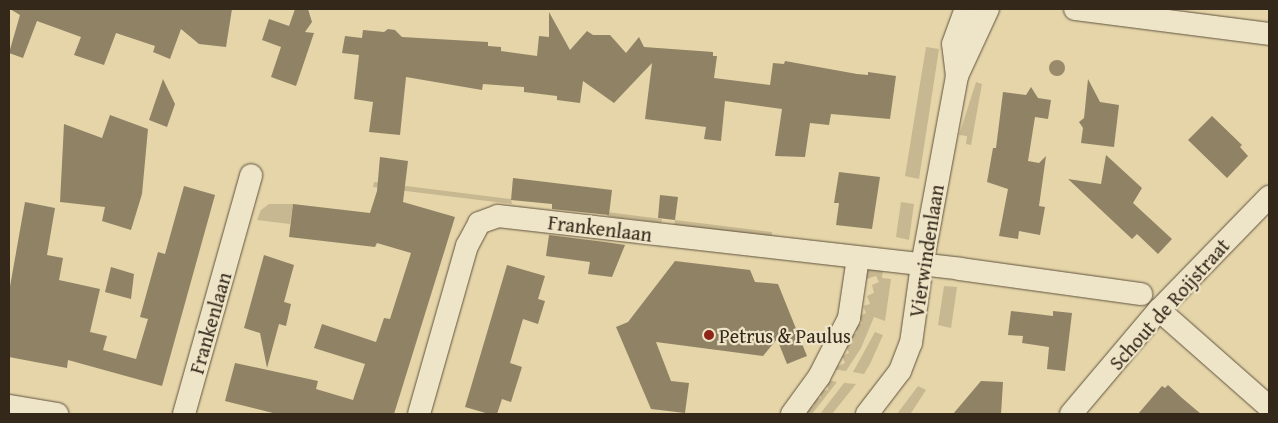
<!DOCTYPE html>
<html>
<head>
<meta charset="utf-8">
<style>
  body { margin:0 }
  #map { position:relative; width:1278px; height:423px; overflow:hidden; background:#e5d5a9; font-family:"Gentium Book Plus",serif }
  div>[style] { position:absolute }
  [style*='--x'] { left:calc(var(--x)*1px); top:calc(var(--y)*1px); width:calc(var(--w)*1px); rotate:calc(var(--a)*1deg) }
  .green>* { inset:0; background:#c7b891 }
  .building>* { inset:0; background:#908265 }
  .roads { filter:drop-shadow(0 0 1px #60533e) drop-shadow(0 0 1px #60533e) }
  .minor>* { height:22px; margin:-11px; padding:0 11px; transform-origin:11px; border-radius:11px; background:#eee4c7 }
  .trees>* { width:16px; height:16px; margin:-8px; border-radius:50%; background:#988a6b }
  .dots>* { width:14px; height:14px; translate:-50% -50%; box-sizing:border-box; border:2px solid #eee4c7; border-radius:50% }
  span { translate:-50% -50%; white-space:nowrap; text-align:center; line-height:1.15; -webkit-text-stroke:4.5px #eee4c7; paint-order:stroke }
  .street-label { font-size:20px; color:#34281b }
  .poi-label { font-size:20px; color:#34281b }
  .left { translate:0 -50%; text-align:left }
  .frame { position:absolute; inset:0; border:10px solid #34281b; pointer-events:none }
</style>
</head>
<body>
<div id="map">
  <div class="green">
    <div style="clip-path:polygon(926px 47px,939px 49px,919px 179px,905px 176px)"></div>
    <div style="clip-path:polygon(976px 82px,982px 84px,971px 145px,966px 144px,967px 136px,959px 135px)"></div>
    <div style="clip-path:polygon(374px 182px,511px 199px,512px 204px,373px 187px)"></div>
    <div style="clip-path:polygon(901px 202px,914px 204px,909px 240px,896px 237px)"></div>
    <div style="clip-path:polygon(269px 204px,293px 204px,290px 224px,257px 220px,261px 210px)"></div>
    <div style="clip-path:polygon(607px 212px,662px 219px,661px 223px,624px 218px,620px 222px,620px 218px,607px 216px)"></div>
    <div style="clip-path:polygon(675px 220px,772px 232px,772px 237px,674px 225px)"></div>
    <div style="clip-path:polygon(868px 268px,883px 270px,882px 278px,891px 279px,885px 321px,874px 317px,861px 348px,846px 371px,831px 369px,845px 363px,842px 356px,849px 353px,846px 346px,853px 343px,850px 336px,857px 333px,855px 326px,862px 323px,859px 316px,866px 313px,863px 306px,870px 304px,867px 296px,874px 293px,872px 285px,879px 282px,876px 276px,863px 280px)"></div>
    <div style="clip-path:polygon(944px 286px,957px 287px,951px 328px,938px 325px)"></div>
    <div style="clip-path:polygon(875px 332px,883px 335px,870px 364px,864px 374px,853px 372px)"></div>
    <div style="clip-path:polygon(827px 380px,837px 382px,812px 414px,807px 414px,807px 407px,814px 406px,813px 399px,821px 398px,820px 391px,828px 390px)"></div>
    <div style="clip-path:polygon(844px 383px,856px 384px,832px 414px,820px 414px)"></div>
    <div style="clip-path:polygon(918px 386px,926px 390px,913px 410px,910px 414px,897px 414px)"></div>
  </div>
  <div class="building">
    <div style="clip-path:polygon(10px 9px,232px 9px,226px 47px,199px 44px,181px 29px,170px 59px,153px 52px,155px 46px,116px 33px,104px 65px,74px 55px,81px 37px,37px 21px,23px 58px,9px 53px,20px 15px)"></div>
    <div style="clip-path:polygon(295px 9px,308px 9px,312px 22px,305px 32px,314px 33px,296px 86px,271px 77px,281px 47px,262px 40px,269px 19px,289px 26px)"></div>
    <div style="clip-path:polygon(549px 12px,570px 50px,587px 31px,593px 35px,610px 35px,626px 53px,639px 37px,644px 47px,713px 52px,713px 56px,717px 56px,714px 78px,770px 85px,773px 63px,784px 64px,785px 61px,857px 74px,868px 75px,868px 72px,896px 76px,890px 119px,831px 114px,829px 125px,810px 123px,805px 157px,775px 156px,782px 109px,725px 101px,721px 141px,704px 139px,706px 127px,645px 119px,652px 63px,614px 103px,583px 81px,580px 103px,557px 100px,557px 96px,524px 92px,524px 87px,483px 84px,482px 90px,406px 77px,400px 135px,369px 132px,373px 102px,354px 99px,359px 55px,342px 53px,345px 36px,362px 38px,363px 30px,384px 32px,388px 29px,395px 30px,402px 37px,488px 42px,488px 46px,501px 47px,501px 51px,537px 56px,539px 36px,549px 37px)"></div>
    <div style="clip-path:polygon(163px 79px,175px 104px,167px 127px,149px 120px)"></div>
    <div style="clip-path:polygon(1088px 79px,1100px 102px,1119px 105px,1114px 147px,1081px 143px,1083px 128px,1079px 122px,1084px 118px)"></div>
    <div style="clip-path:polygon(1031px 87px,1038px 98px,1051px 100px,1048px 119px,1035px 117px,1028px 161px,1039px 163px,1046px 156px,1039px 206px,1045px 207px,1040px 235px,1019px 231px,1018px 239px,999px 236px,1008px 189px,987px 182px,993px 148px,996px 148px,1003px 92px,1026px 95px)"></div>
    <div style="clip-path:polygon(110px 115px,148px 129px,142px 194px,131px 230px,102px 221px,105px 207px,60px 202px,64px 124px,102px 138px)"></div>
    <div style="clip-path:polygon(1212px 116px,1242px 145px,1240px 147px,1248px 156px,1227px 178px,1188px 140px)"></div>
    <div style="clip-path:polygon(1106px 155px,1142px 188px,1133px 203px,1172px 239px,1158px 254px,1137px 234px,1132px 239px,1068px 179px,1101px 184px)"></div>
    <div style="clip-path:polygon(380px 157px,408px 161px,403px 202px,455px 217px,394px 414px,277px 414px,225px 401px,235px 363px,318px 381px,316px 389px,353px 400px,365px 364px,314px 348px,322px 324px,376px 342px,384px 318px,390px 319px,411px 253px,377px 243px,375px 247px,289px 237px,293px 204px,370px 213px,377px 191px)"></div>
    <div style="clip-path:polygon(839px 172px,880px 177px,872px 229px,836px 225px,839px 203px,834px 203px)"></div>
    <div style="clip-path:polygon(513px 178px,612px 190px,609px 215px,552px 209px,552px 204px,511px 200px)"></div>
    <div style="clip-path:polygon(184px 186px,215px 195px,162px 386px,68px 360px,67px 368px,9px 357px,9px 292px,25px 202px,55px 208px,47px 255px,63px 258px,59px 280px,100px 289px,90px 332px,107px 336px,103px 350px,136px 359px,148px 319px,140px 317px,158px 252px,165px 254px)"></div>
    <div style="clip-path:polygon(660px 195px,678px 197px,675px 220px,658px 218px)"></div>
    <div style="clip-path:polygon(549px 235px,605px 242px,625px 245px,612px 277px,588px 274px,590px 262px,546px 256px)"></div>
    <div style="clip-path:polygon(264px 255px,294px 265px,284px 302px,291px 304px,286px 326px,279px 324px,267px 368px,260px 333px,244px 328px)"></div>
    <div style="clip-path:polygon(675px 261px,750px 270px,755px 282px,778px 284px,807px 356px,787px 364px,777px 339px,763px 356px,656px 342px,671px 381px,689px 383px,685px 413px,651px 409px,616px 327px,628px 322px)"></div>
    <div style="clip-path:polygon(507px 265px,545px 276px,538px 299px,545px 301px,538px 324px,523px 319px,510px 363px,522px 367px,511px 402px,502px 399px,497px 414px,489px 414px,465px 407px)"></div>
    <div style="clip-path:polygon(111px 267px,134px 274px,131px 299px,105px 292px)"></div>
    <div style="clip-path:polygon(1011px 311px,1053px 316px,1053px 311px,1072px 313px,1065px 371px,1047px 369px,1049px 347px,1022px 343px,1023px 336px,1008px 335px)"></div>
    <div style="clip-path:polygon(981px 381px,1003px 382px,1001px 414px,953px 414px)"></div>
    <div style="clip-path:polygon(1168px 385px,1182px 398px,1201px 414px,1138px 414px,1162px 386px,1165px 388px)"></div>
  </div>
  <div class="roads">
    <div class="minor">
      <div style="--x:1075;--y:9;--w:196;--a:7.3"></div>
      <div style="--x:957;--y:76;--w:74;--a:-65.2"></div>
      <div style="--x:1159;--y:310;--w:147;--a:41.4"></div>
      <div style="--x:9;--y:406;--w:49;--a:9.5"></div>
      <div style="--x:184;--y:414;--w:248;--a:-74.3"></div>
      <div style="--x:419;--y:414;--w:175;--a:-74.1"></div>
      <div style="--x:467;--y:246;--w:26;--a:-62"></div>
      <div style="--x:479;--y:223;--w:20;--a:-20"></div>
      <div style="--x:498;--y:216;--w:465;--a:6.5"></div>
      <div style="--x:960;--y:269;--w:183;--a:7.9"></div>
      <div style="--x:792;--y:414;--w:46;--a:-53.9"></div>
      <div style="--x:819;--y:377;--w:66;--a:-63"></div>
      <div style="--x:849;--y:318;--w:61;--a:-81.5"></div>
      <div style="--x:867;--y:414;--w:54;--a:-52.5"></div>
      <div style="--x:900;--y:371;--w:30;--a:-69"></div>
      <div style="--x:911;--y:343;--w:79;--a:-82"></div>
      <div style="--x:922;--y:265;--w:192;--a:-79.5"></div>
      <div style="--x:957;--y:76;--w:32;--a:-97"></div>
      <div style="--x:953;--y:44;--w:37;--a:-70"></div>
      <div style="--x:1071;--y:414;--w:136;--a:-49.8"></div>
      <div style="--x:1159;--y:310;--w:158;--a:-45.8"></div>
    </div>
  </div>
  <div class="trees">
    <div style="left:1057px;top:68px"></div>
  </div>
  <div class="dots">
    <div style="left:709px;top:335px;background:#8f2418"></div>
  </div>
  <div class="street-label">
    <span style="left:600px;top:228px;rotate:7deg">Frankenlaan</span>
    <span style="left:926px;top:251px;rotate:-81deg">Vierwindenlaan</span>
    <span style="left:1169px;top:304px;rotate:-48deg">Schout de Roijstraat</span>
    <span style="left:210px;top:323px;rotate:-74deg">Frankenlaan</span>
  </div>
  <div class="poi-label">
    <span class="left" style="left:719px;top:335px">Petrus &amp; Paulus</span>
  </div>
  <div class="frame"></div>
</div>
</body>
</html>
